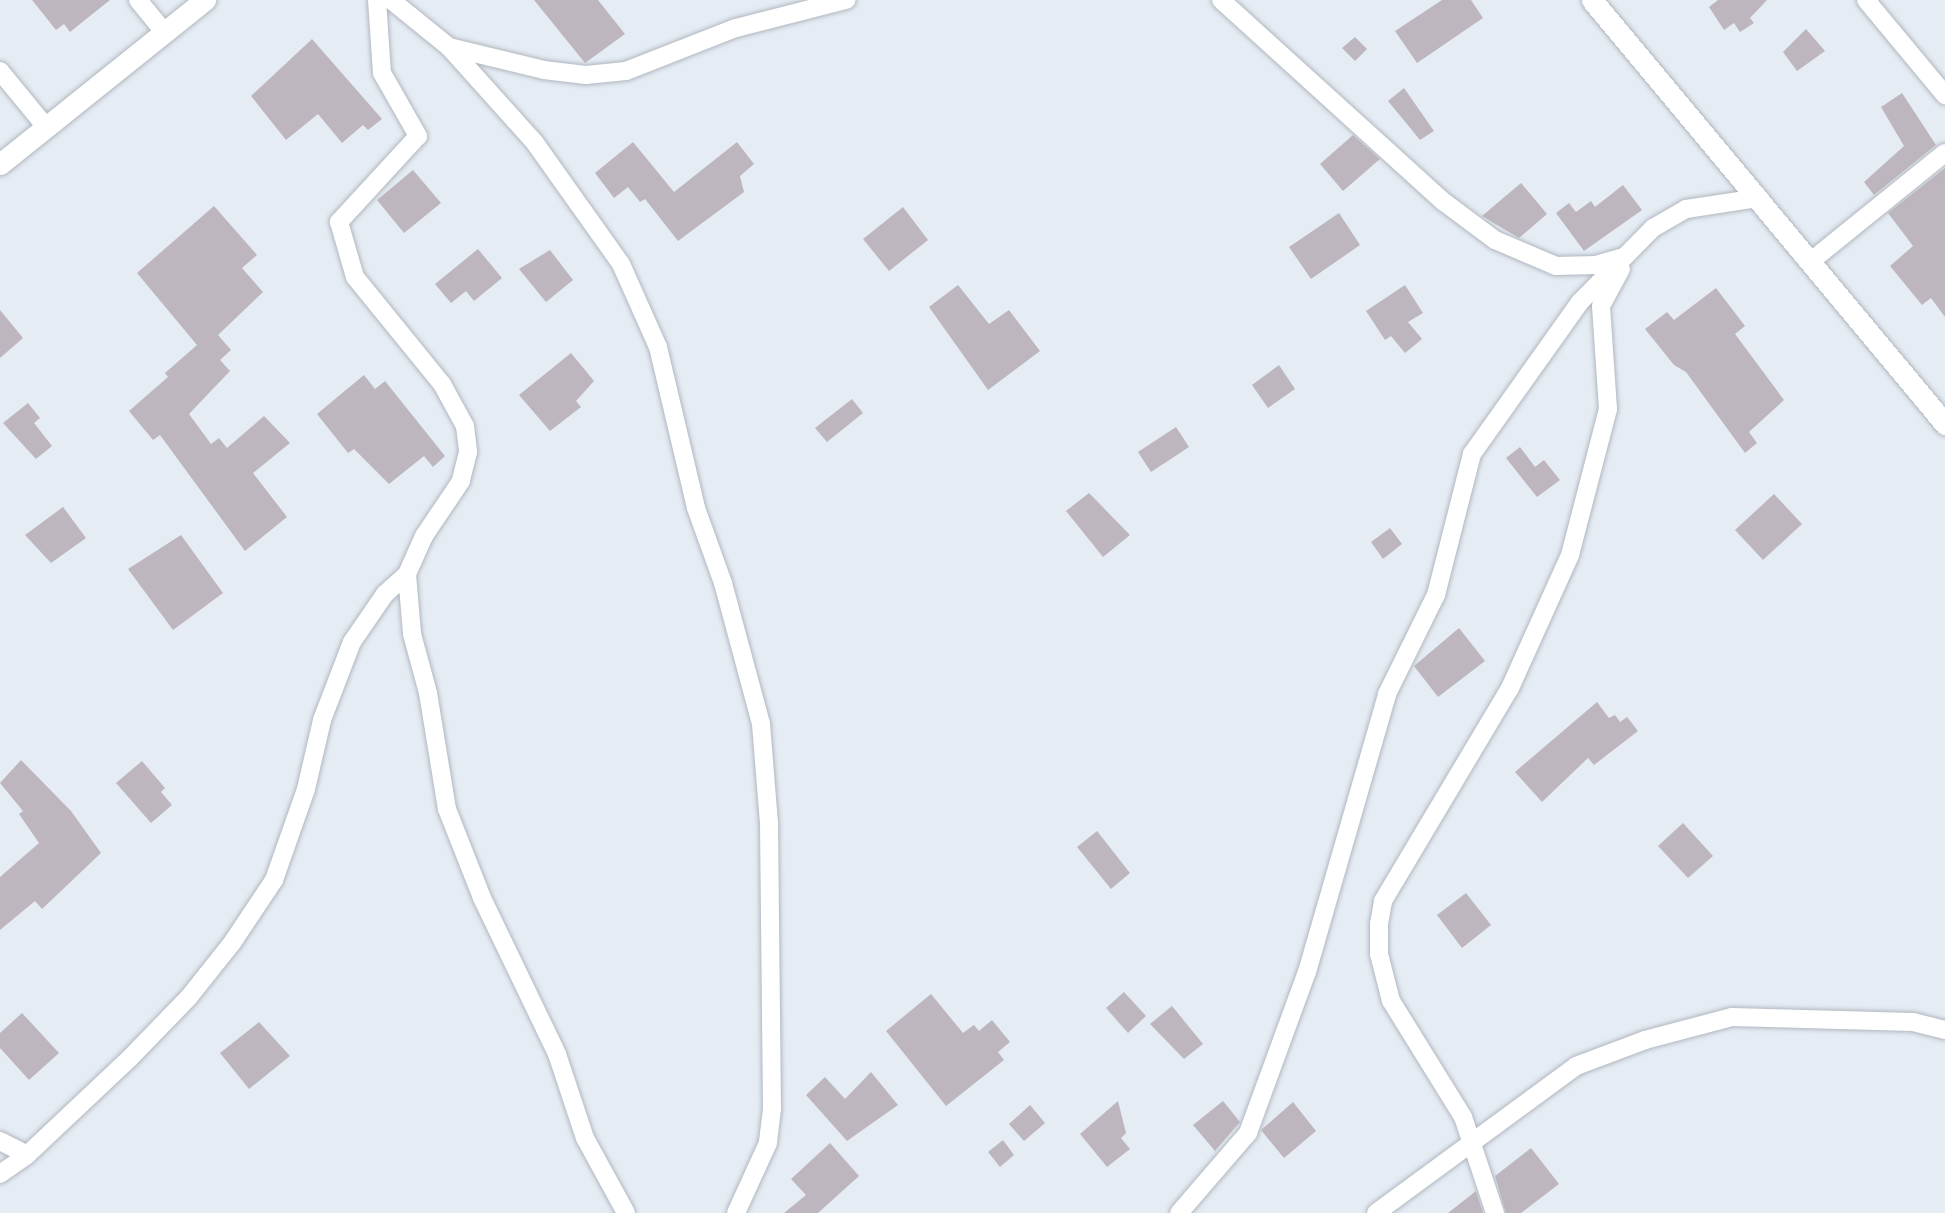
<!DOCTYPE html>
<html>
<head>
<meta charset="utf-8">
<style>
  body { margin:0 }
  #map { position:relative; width:1945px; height:1213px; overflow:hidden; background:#e5ecf4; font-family:"Asap Condensed",sans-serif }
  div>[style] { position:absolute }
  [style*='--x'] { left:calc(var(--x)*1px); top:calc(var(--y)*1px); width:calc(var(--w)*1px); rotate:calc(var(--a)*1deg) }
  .building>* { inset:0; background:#beb6be }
  .roads { filter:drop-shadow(0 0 2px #b1b7bf) drop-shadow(0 0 2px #b1b7bf) }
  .minor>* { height:18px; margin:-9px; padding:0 9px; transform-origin:9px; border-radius:9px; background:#fff }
  .tertiary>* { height:21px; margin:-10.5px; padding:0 10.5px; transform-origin:10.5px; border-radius:10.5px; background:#fff }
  span { translate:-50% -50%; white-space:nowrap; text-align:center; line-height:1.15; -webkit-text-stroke:5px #e5ecf4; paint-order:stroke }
</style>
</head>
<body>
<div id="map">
  <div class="building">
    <div style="clip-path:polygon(32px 0,110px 0,70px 32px,64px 24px,56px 30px)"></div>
    <div style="clip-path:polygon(534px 0,598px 0,625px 34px,585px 63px)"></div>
    <div style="clip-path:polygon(1442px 0,1471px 0,1483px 18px,1417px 63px,1395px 31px)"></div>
    <div style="clip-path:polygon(1718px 0,1767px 0,1750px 18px,1754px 23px,1740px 32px,1734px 23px,1724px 30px,1709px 7px)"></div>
    <div style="clip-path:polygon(1806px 29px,1825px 51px,1797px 71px,1783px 52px)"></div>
    <div style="clip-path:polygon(1355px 37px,1367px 49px,1355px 61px,1342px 48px)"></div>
    <div style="clip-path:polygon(312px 39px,382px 119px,368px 130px,363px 125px,342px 143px,318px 114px,286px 140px,251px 96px)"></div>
    <div style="clip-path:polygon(1404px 88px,1434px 131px,1420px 140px,1388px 101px)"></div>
    <div style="clip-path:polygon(1902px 93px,1936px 145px,1874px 195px,1864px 182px,1904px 146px,1881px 107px)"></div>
    <div style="clip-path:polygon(1353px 135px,1380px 159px,1343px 191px,1320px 164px)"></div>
    <div style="clip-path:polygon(633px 142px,674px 192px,737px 142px,754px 164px,740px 176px,744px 192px,678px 241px,645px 199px,640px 202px,628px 187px,614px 198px,595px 173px)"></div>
    <div style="clip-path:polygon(1945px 168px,1945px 317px,1931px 298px,1922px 305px,1890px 266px,1913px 246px,1888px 213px)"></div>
    <div style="clip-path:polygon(413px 170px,441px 203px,404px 233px,377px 200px)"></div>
    <div style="clip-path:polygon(1521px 183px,1547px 214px,1519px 238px,1482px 216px)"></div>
    <div style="clip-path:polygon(1623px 185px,1642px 210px,1584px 251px,1556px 213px,1569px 203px,1576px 212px,1591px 201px,1595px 207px)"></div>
    <div style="clip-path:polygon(214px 206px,257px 255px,242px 268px,263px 292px,218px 335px,231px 350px,220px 360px,230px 371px,189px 414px,211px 444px,219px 438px,227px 448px,264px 416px,290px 443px,253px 473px,287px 517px,245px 551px,160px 435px,153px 440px,129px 411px,168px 377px,165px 373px,197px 345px,137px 273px)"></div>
    <div style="clip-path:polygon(903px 207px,928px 240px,889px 271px,863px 239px)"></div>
    <div style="clip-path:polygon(1339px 213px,1360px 245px,1311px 279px,1289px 247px)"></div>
    <div style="clip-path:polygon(478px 249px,502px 278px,474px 301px,466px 291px,451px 303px,435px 284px)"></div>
    <div style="clip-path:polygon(550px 250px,573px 280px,546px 302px,519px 269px)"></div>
    <div style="clip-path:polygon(958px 285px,989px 324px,1009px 310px,1040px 351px,988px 390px,929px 307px)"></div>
    <div style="clip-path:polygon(1405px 285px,1423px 313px,1408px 322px,1422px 339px,1405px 353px,1391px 336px,1385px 340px,1366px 311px)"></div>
    <div style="clip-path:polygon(1716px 288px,1745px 326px,1735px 334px,1784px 400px,1749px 432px,1757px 443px,1745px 453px,1686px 372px,1674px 365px,1645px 329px,1667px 312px,1674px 320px)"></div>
    <div style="clip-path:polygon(0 310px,23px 338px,0 358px)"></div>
    <div style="clip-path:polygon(571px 353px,594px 381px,576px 401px,581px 407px,550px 431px,519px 395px)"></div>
    <div style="clip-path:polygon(1279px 365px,1295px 389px,1268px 408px,1252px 385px)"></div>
    <div style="clip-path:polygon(364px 375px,375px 389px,385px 381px,445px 456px,433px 467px,424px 456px,389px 484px,354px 449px,348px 453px,317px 414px)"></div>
    <div style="clip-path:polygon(852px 399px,863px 413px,827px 442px,815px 428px)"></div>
    <div style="clip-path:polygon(28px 403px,40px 418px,34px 423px,52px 446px,36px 459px,3px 423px)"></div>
    <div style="clip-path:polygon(1176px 427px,1189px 447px,1151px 472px,1138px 452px)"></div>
    <div style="clip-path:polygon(1520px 447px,1535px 467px,1544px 460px,1560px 480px,1537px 497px,1506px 458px)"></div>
    <div style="clip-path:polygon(1089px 493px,1130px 535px,1103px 557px,1066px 511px)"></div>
    <div style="clip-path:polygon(1774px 494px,1802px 524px,1763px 560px,1735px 530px)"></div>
    <div style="clip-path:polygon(63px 507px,86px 538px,51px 563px,25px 535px)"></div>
    <div style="clip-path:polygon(1390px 528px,1402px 544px,1383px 559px,1371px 542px)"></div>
    <div style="clip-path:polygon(181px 535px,223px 593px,173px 630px,128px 569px)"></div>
    <div style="clip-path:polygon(1459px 628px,1485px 661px,1438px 697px,1414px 666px)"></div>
    <div style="clip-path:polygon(1597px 702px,1609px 718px,1615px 715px,1620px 722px,1627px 717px,1638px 731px,1594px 765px,1588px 758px,1542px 802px,1515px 772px)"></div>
    <div style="clip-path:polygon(21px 760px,71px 811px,101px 853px,42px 909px,35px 901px,0 930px,0 877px,39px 843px,19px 814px,23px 811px,0 783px)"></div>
    <div style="clip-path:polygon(142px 761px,165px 788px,161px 792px,172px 805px,151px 823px,116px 783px)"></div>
    <div style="clip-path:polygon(1683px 823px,1713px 856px,1688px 878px,1658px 846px)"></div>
    <div style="clip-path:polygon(1097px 831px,1130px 873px,1111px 889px,1077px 847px)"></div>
    <div style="clip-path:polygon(1466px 893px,1491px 925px,1462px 948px,1437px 915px)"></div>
    <div style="clip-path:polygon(1124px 992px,1146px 1016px,1128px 1033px,1106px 1008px)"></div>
    <div style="clip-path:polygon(931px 994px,963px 1033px,974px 1025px,979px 1031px,992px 1020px,1010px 1042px,998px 1052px,1004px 1060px,946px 1106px,886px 1031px)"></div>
    <div style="clip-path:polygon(1172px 1006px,1203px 1044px,1184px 1059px,1150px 1024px)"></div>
    <div style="clip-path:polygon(22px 1013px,59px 1053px,29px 1080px,0 1048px,0 1033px)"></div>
    <div style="clip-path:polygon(259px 1022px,290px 1056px,249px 1089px,220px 1053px)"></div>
    <div style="clip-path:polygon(871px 1072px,898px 1105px,847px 1141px,806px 1095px,825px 1077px,845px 1099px)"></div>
    <div style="clip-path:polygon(1118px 1101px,1126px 1133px,1121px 1138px,1130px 1149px,1107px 1167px,1080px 1134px)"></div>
    <div style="clip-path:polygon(1223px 1101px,1240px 1122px,1215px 1151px,1193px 1125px)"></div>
    <div style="clip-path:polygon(1293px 1102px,1316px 1131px,1284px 1158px,1261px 1130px)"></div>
    <div style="clip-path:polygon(1030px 1105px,1045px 1123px,1024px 1141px,1009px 1124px)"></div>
    <div style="clip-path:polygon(1003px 1140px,1014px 1155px,1000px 1167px,988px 1152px)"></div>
    <div style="clip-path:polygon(830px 1143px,859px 1176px,818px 1213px,784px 1213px,806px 1195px,791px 1179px)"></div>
    <div style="clip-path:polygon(1531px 1148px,1559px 1184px,1521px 1213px,1506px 1213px,1495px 1176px)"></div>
    <div style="clip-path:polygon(1476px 1191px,1483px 1213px,1448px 1213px)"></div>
  </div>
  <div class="roads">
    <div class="minor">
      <div style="--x:138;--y:0;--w:43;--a:50.7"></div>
      <div style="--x:377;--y:0;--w:73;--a:86.1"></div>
      <div style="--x:382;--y:73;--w:73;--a:60.3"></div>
      <div style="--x:418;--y:136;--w:117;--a:132.6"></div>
      <div style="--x:339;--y:222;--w:57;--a:73.8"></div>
      <div style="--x:355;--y:277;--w:138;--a:50.9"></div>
      <div style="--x:442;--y:384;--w:48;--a:61.3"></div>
      <div style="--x:465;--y:426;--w:26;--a:83"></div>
      <div style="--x:468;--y:452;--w:30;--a:104"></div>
      <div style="--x:461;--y:481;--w:66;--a:123.9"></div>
      <div style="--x:424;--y:536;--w:42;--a:114.1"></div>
      <div style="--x:407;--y:574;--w:60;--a:85.2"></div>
      <div style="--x:412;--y:634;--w:61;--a:74.8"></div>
      <div style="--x:428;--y:693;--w:118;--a:80.7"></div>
      <div style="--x:447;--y:809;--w:96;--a:68.5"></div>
      <div style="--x:482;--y:898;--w:173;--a:64.3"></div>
      <div style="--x:557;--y:1054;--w:89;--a:71.6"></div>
      <div style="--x:585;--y:1138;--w:85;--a:61.3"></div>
      <div style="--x:391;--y:0;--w:75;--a:39"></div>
      <div style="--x:449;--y:47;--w:129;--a:48.1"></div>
      <div style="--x:535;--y:143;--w:148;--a:54.6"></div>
      <div style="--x:621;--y:264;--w:91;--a:66"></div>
      <div style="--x:658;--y:347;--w:165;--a:76.7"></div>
      <div style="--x:696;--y:508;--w:80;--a:70.2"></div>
      <div style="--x:723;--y:583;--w:146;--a:74.9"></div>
      <div style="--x:761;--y:724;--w:99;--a:85.4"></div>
      <div style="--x:769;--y:823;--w:286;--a:89.4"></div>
      <div style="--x:772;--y:1109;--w:34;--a:97"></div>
      <div style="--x:768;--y:1143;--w:77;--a:114.6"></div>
      <div style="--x:1221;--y:0;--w:301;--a:42.2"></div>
      <div style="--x:1444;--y:202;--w:64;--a:36.7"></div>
      <div style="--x:1495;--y:240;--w:66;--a:23.1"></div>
      <div style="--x:1556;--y:266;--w:40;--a:-1.4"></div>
      <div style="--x:1596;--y:265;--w:29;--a:-16"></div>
      <div style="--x:1866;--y:0;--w:124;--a:50.3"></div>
      <div style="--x:449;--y:47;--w:98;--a:13.6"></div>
      <div style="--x:544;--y:70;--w:42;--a:6.8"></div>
      <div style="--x:586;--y:75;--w:40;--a:-5.7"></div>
      <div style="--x:626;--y:71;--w:118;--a:-21.4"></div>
      <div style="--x:736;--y:28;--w:114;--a:-14.3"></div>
      <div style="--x:0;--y:71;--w:72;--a:50.6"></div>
      <div style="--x:1811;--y:261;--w:172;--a:-38.9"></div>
      <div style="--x:0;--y:1141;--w:30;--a:27"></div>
      <div style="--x:0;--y:1174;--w:33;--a:-35"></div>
      <div style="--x:27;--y:1155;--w:140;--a:-43.3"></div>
      <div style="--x:129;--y:1059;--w:86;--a:-45.9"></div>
      <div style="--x:189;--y:997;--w:69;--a:-51.5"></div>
      <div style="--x:232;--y:943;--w:76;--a:-56.3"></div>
      <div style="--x:274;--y:880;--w:96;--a:-70.6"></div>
      <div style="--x:306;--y:789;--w:71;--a:-76.9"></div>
      <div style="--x:322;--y:720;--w:84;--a:-69"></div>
      <div style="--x:352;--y:642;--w:58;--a:-55.5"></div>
      <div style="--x:385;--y:594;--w:30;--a:-42"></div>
      <div style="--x:1179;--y:1213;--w:106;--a:-49.2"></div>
      <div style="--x:1248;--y:1133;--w:171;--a:-69.9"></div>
      <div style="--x:1307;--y:972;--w:289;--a:-73.9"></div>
      <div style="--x:1387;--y:694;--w:110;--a:-63.7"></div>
      <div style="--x:1436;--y:595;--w:146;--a:-75.7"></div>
      <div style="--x:1472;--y:454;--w:186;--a:-54.6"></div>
      <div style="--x:1580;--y:302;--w:104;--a:-45.4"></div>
      <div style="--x:1653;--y:228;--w:38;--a:-30"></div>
      <div style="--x:1686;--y:209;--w:74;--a:-8.6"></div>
      <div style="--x:1376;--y:1213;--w:248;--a:-36.3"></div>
      <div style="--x:1576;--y:1066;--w:74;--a:-20.6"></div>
      <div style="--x:1645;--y:1040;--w:90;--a:-14.8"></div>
      <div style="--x:1732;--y:1017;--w:181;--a:1.6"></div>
      <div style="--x:1913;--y:1022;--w:33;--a:14"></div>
      <div style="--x:1495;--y:1213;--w:101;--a:-108.4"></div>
      <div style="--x:1463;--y:1117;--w:137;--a:-121.8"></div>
      <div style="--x:1391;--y:1001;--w:49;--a:-104.3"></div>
      <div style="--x:1379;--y:954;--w:30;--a:-90"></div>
      <div style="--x:1379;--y:924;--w:23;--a:-80"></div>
      <div style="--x:1383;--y:901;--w:248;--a:-59.2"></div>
      <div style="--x:1510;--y:688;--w:146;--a:-65.7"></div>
      <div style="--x:1570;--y:555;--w:151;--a:-75.4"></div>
      <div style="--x:1608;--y:409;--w:103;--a:-93.9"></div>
      <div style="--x:1601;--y:306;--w:42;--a:-61.6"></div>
    </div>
    <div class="tertiary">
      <div style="--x:1592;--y:0;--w:552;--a:50.22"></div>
      <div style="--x:0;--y:164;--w:263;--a:-38.7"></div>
    </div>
  </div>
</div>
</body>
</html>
